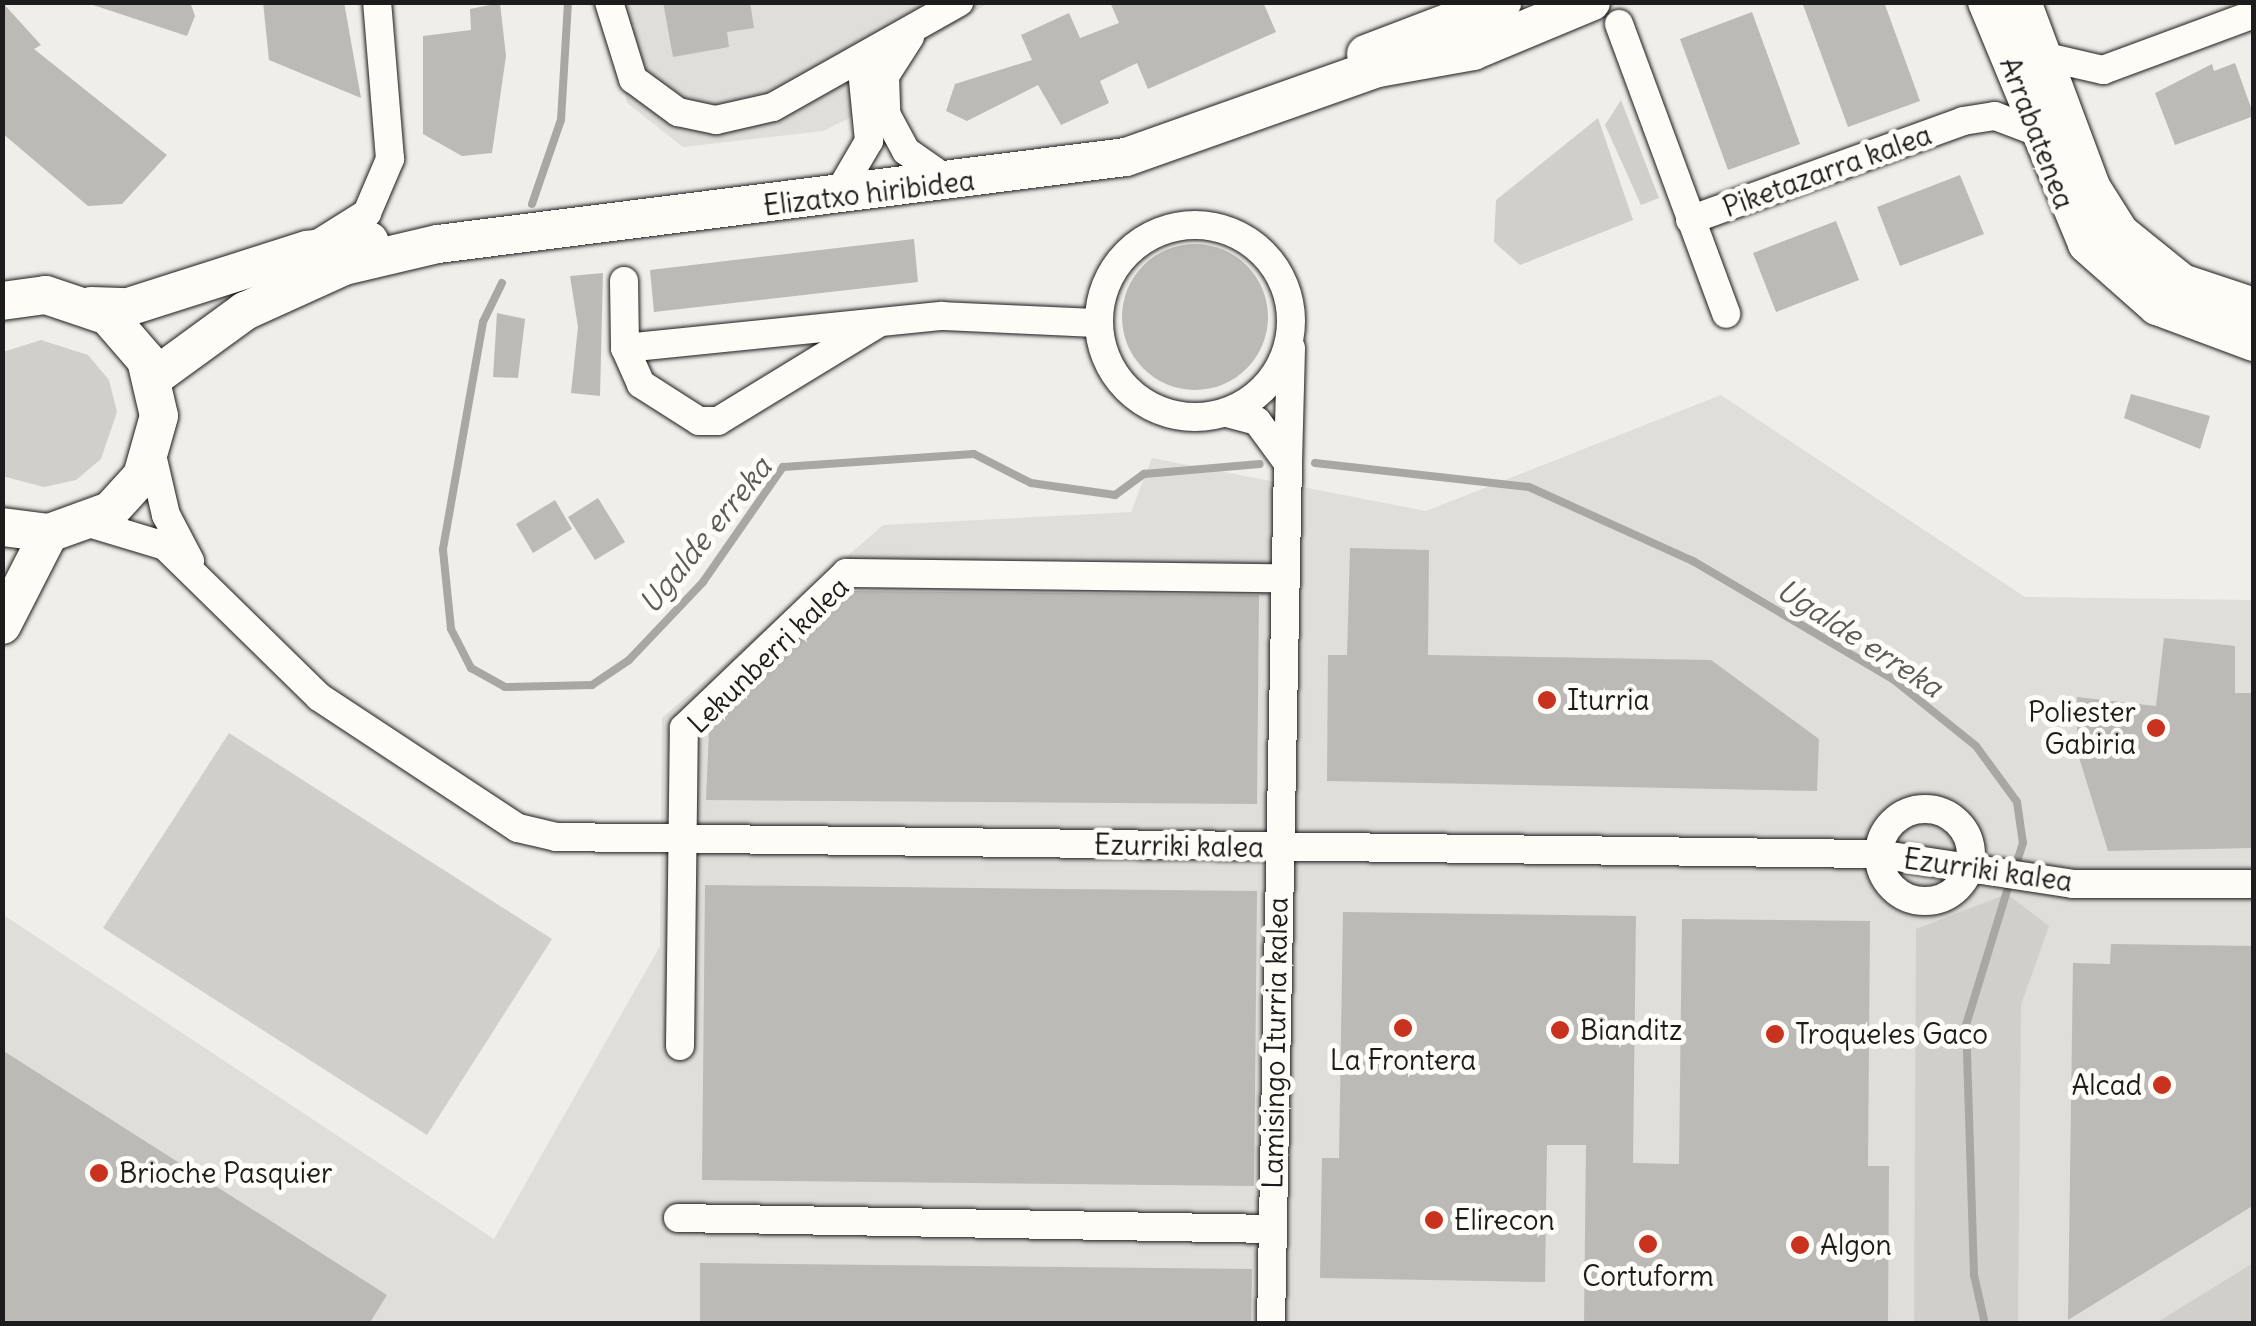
<!DOCTYPE html>
<html>
<head>
<meta charset="utf-8">
<style>
  body { margin:0 }
  #map { position:relative; width:2256px; height:1326px; overflow:hidden; background:#f0eeea; font-family:Delius,sans-serif }
  div>[style] { position:absolute }
  [style*='--x'] { left:calc(var(--x)*1px); top:calc(var(--y)*1px); width:calc(var(--w)*1px); rotate:calc(var(--a)*1deg) }
  .built>* { inset:0; background:#e0deda }
  .green>* { inset:0; background:#d0cfcc }
  .stream>* { height:8px; margin:-4px; padding:0 4px; transform-origin:4px; border-radius:4px; background:#a8a7a3 }
  .building>* { inset:0; background:#bbbab6 }
  .round { border-radius:50% }
  .roads { filter:drop-shadow(0 0 2px #1c1c1c) drop-shadow(0 0 2px #1c1c1c) }
  .street>* { height:28px; margin:-14px; padding:0 14px; transform-origin:14px; border-radius:14px; background:#fdfcf7 }
  .street>.ring { margin:-14px; padding:0; box-sizing:content-box; background:none; border:28px solid #fdfcf7; border-radius:50% }
  .secondary>* { height:38px; margin:-19px; padding:0 19px; transform-origin:19px; border-radius:19px; background:#fdfcf7 }
  .dots>* { width:28px; height:28px; translate:-50% -50%; box-sizing:border-box; border:5px solid #fdfcf7; border-radius:50% }
  span { translate:-50% -50%; white-space:nowrap; text-align:center; line-height:1.15; -webkit-text-stroke:10px #fdfcf7; paint-order:stroke }
  .street-label { font-size:28px; color:#1c1c1c }
  .poi-label { font-size:28px; color:#1c1c1c }
  .left { translate:0 -50%; text-align:left }
  .right { translate:-100% -50%; text-align:right }
  .water-label { font-size:30px; color:#5b5b59; font-style:italic }
  .frame { position:absolute; inset:0; border:5px solid #1c1c1c; pointer-events:none }
</style>
</head>
<body>
<div id="map">
  <div class="built">
    <div style="clip-path:polygon(604px 3px,988px 3px,913px 51px,860px 113px,823px 131px,683px 147px,627px 103px)"></div>
    <div style="clip-path:polygon(1721px 395px,2025px 597px,2253px 600px,2253px 1263px,2156px 1324px,3px 1323px,2px 914px,494px 1239px,660px 946px,662px 718px,883px 525px,1131px 512px,1152px 458px,1426px 511px)"></div>
  </div>
  <div class="green">
    <div style="clip-path:polygon(1621px 100px,1659px 198px,1641px 205px,1605px 125px)"></div>
    <div style="clip-path:polygon(1598px 118px,1633px 220px,1520px 265px,1494px 242px,1496px 200px)"></div>
    <div style="clip-path:polygon(41px 340px,88px 355px,109px 380px,117px 412px,101px 459px,76px 480px,44px 487px,2px 476px,3px 352px)"></div>
    <div style="clip-path:polygon(229px 733px,552px 939px,427px 1135px,103px 928px)"></div>
    <div style="clip-path:polygon(2007px 894px,2049px 926px,2021px 1005px,2018px 1323px,1914px 1323px,1916px 929px)"></div>
    <div style="clip-path:polygon(2253px 1263px,2253px 1323px,2156px 1323px)"></div>
  </div>
  <div class="stream">
    <div style="--x:532;--y:204;--w:89;--a:-71"></div>
    <div style="--x:561;--y:120;--w:118;--a:-86.6"></div>
    <div style="--x:502;--y:283;--w:43;--a:116"></div>
    <div style="--x:483;--y:322;--w:231;--a:100"></div>
    <div style="--x:443;--y:550;--w:79;--a:84.2"></div>
    <div style="--x:451;--y:629;--w:44;--a:62.9"></div>
    <div style="--x:471;--y:668;--w:39;--a:29"></div>
    <div style="--x:505;--y:687;--w:87;--a:-1.3"></div>
    <div style="--x:592;--y:685;--w:45;--a:-34"></div>
    <div style="--x:629;--y:660;--w:108;--a:-46.5"></div>
    <div style="--x:703;--y:582;--w:140;--a:-55.2"></div>
    <div style="--x:783;--y:467;--w:191;--a:-3.9"></div>
    <div style="--x:974;--y:454;--w:64;--a:27"></div>
    <div style="--x:1031;--y:483;--w:85;--a:8.1"></div>
    <div style="--x:1115;--y:495;--w:36;--a:-36"></div>
    <div style="--x:1144;--y:474;--w:116;--a:-4.9"></div>
    <div style="--x:1315;--y:463;--w:215;--a:6.4"></div>
    <div style="--x:1529;--y:487;--w:180;--a:24.3"></div>
    <div style="--x:1693;--y:561;--w:234;--a:30.6"></div>
    <div style="--x:1894;--y:680;--w:105;--a:38.8"></div>
    <div style="--x:1976;--y:746;--w:69;--a:53.8"></div>
    <div style="--x:2017;--y:802;--w:41;--a:81.7"></div>
    <div style="--x:2023;--y:843;--w:26;--a:108"></div>
    <div style="--x:1985;--y:1324;--w:50;--a:-102.7"></div>
    <div style="--x:1974;--y:1275;--w:250;--a:-91.8"></div>
    <div style="--x:1966;--y:1025;--w:151;--a:-73"></div>
  </div>
  <div class="building">
    <div style="clip-path:polygon(2px 2px,41px 45px,34px 49px,167px 155px,122px 204px,88px 206px,2px 133px)"></div>
    <div style="clip-path:polygon(84px 2px,190px 2px,195px 16px,187px 36px)"></div>
    <div style="clip-path:polygon(263px 2px,344px 2px,361px 98px,269px 60px)"></div>
    <div style="clip-path:polygon(663px 2px,750px 2px,754px 28px,727px 32px,729px 47px,673px 57px)"></div>
    <div style="clip-path:polygon(1110px 2px,1263px 2px,1276px 32px,1148px 89px,1137px 63px,1100px 81px,1109px 103px,1061px 125px,1038px 85px,967px 121px,946px 111px,955px 84px,1032px 60px,1021px 35px,1069px 13px,1080px 38px,1119px 23px)"></div>
    <div style="clip-path:polygon(1802px 2px,1884px 2px,1920px 101px,1848px 127px)"></div>
    <div style="clip-path:polygon(500px 3px,506px 56px,492px 153px,462px 156px,423px 134px,423px 36px,471px 30px,470px 9px)"></div>
    <div style="clip-path:polygon(1752px 12px,1800px 144px,1728px 170px,1680px 39px)"></div>
    <div style="clip-path:polygon(2235px 63px,2254px 116px,2175px 145px,2155px 93px,2212px 64px,2214px 71px)"></div>
    <div style="clip-path:polygon(1960px 175px,1984px 234px,1900px 266px,1877px 207px)"></div>
    <div style="clip-path:polygon(1836px 221px,1859px 280px,1776px 312px,1753px 253px)"></div>
    <div style="clip-path:polygon(914px 239px,918px 282px,654px 312px,650px 270px)"></div>
    <div class="round" style="left:1122px;top:244px;width:146px;height:146px"></div>
    <div style="clip-path:polygon(603px 273px,600px 396px,571px 393px,578px 327px,570px 276px)"></div>
    <div style="clip-path:polygon(497px 313px,525px 319px,518px 378px,493px 377px)"></div>
    <div style="clip-path:polygon(2131px 394px,2210px 416px,2200px 449px,2124px 418px)"></div>
    <div style="clip-path:polygon(598px 498px,625px 542px,595px 560px,568px 517px)"></div>
    <div style="clip-path:polygon(555px 500px,572px 529px,533px 553px,516px 524px)"></div>
    <div style="clip-path:polygon(1350px 548px,1429px 550px,1428px 655px,1711px 660px,1819px 739px,1817px 791px,1327px 781px,1328px 655px,1347px 655px)"></div>
    <div style="clip-path:polygon(853px 591px,1259px 595px,1257px 804px,706px 800px,709px 729px)"></div>
    <div style="clip-path:polygon(2164px 638px,2235px 646px,2235px 693px,2254px 693px,2254px 848px,2108px 851px,2077px 751px,2077px 697px,2156px 706px)"></div>
    <div style="clip-path:polygon(705px 885px,1257px 891px,1254px 1186px,702px 1180px)"></div>
    <div style="clip-path:polygon(1343px 912px,1636px 916px,1633px 1163px,1679px 1164px,1682px 919px,1870px 921px,1868px 1166px,1889px 1166px,1888px 1324px,1584px 1324px,1586px 1145px,1547px 1145px,1545px 1282px,1320px 1278px,1322px 1158px,1339px 1158px)"></div>
    <div style="clip-path:polygon(2111px 944px,2254px 946px,2254px 1205px,2068px 1320px,2073px 963px,2110px 964px)"></div>
    <div style="clip-path:polygon(2px 1050px,387px 1295px,369px 1324px,2px 1324px)"></div>
    <div style="clip-path:polygon(700px 1263px,1252px 1269px,1251px 1324px,700px 1324px)"></div>
  </div>
  <div class="roads">
    <div class="street">
      <div style="--x:609;--y:2;--w:81;--a:72.7"></div>
      <div style="--x:633;--y:79;--w:56;--a:36.3"></div>
      <div style="--x:678;--y:112;--w:39;--a:12"></div>
      <div style="--x:716;--y:120;--w:58;--a:-12.8"></div>
      <div style="--x:773;--y:107;--w:214;--a:-29.4"></div>
      <div style="--x:1619;--y:24;--w:309;--a:69.7"></div>
      <div style="--x:910;--y:37;--w:46;--a:122.7"></div>
      <div style="--x:885;--y:76;--w:38;--a:88"></div>
      <div style="--x:886;--y:114;--w:42;--a:61.6"></div>
      <div style="--x:906;--y:151;--w:35;--a:35"></div>
      <div style="--x:2042;--y:56;--w:63;--a:12.9"></div>
      <div style="--x:2103;--y:70;--w:161;--a:-20.3"></div>
      <div style="--x:845;--y:182;--w:48;--a:-59.7"></div>
      <div style="--x:869;--y:141;--w:82;--a:-95.6"></div>
      <div style="--x:1690;--y:220;--w:290;--a:-19.9"></div>
      <div style="--x:1963;--y:121;--w:32;--a:-9"></div>
      <div style="--x:1995;--y:116;--w:43;--a:20.6"></div>
      <div class="ring" style="left:1099px;top:225px;width:164px;height:164px"></div>
      <div style="--x:319;--y:243;--w:57;--a:-32"></div>
      <div style="--x:367;--y:213;--w:59;--a:-66.9"></div>
      <div style="--x:390;--y:159;--w:158;--a:-94.7"></div>
      <div style="--x:624;--y:281;--w:67;--a:89.1"></div>
      <div style="--x:877;--y:324;--w:186;--a:148.6"></div>
      <div style="--x:718;--y:421;--w:19;--a:180"></div>
      <div style="--x:699;--y:421;--w:69;--a:-147.5"></div>
      <div style="--x:641;--y:384;--w:39;--a:-114"></div>
      <div style="--x:625;--y:348;--w:319;--a:-5.8"></div>
      <div style="--x:942;--y:316;--w:156;--a:2.6"></div>
      <div style="--x:1227;--y:413;--w:31;--a:15"></div>
      <div style="--x:1257;--y:421;--w:52;--a:53.6"></div>
      <div style="--x:1288;--y:463;--w:115;--a:-88.5"></div>
      <div style="--x:152;--y:455;--w:62;--a:76.9"></div>
      <div style="--x:166;--y:515;--w:52;--a:62.4"></div>
      <div style="--x:89;--y:523;--w:79;--a:16.8"></div>
      <div style="--x:165;--y:546;--w:216;--a:44.4"></div>
      <div style="--x:319;--y:697;--w:238;--a:33.4"></div>
      <div style="--x:518;--y:828;--w:39;--a:13"></div>
      <div style="--x:556;--y:837;--w:1322;--a:0.74"></div>
      <div style="--x:1878;--y:854;--w:197;--a:8.7"></div>
      <div style="--x:2073;--y:884;--w:181;--a:0"></div>
      <div class="ring" style="left:1879px;top:809px;width:64px;height:64px"></div>
      <div style="--x:680;--y:1046;--w:318;--a:-89.3"></div>
      <div style="--x:684;--y:728;--w:224;--a:-43.7"></div>
      <div style="--x:846;--y:573;--w:435;--a:0.7"></div>
      <div style="--x:678;--y:1218;--w:595;--a:1.06"></div>
      <div style="--x:1271;--y:1324;--w:861;--a:-88.87"></div>
    </div>
    <div class="secondary">
      <div style="--x:1987;--y:2;--w:262;--a:67.5"></div>
      <div style="--x:2087;--y:244;--w:94;--a:41.5"></div>
      <div style="--x:2157;--y:306;--w:103;--a:20.4"></div>
      <div style="--x:2022;--y:2;--w:197;--a:69.5"></div>
      <div style="--x:2091;--y:187;--w:54;--a:57.8"></div>
      <div style="--x:2120;--y:233;--w:80;--a:38.9"></div>
      <div style="--x:2182;--y:283;--w:76;--a:18.4"></div>
      <div style="--x:1366;--y:54;--w:146;--a:-20.9"></div>
      <div style="--x:2;--y:301;--w:44;--a:-7.8"></div>
      <div style="--x:46;--y:295;--w:65;--a:18.7"></div>
      <div style="--x:108;--y:316;--w:58;--a:49.2"></div>
      <div style="--x:146;--y:360;--w:57;--a:76.9"></div>
      <div style="--x:159;--y:416;--w:62;--a:105.8"></div>
      <div style="--x:142;--y:476;--w:47;--a:132.4"></div>
      <div style="--x:110;--y:511;--w:65;--a:160.2"></div>
      <div style="--x:49;--y:533;--w:47;--a:-172.7"></div>
      <div style="--x:91;--y:306;--w:37;--a:2"></div>
      <div style="--x:128;--y:307;--w:188;--a:-17.7"></div>
      <div style="--x:307;--y:250;--w:63;--a:-8.3"></div>
      <div style="--x:153;--y:378;--w:114;--a:-36.1"></div>
      <div style="--x:245;--y:311;--w:109;--a:-24.4"></div>
      <div style="--x:344;--y:266;--w:97;--a:-13.2"></div>
      <div style="--x:438;--y:244;--w:693;--a:-7.21"></div>
      <div style="--x:1126;--y:157;--w:267;--a:-19.5"></div>
      <div style="--x:1378;--y:68;--w:97;--a:-10.1"></div>
      <div style="--x:1473;--y:51;--w:128;--a:-22.6"></div>
      <div style="--x:2;--y:625;--w:103;--a:-62.9"></div>
    </div>
  </div>
  <div class="dots">
    <div style="left:1547px;top:700px;background:#c8321e"></div>
    <div style="left:2156px;top:728px;background:#c8321e"></div>
    <div style="left:1403px;top:1028px;background:#c8321e"></div>
    <div style="left:1560px;top:1030px;background:#c8321e"></div>
    <div style="left:1775px;top:1034px;background:#c8321e"></div>
    <div style="left:2162px;top:1085px;background:#c8321e"></div>
    <div style="left:99px;top:1173px;background:#c8321e"></div>
    <div style="left:1434px;top:1220px;background:#c8321e"></div>
    <div style="left:1648px;top:1244px;background:#c8321e"></div>
    <div style="left:1800px;top:1245px;background:#c8321e"></div>
  </div>
  <div class="street-label">
    <span style="left:2037px;top:133px;rotate:69deg">Arrabatenea</span>
    <span style="left:1827px;top:171px;rotate:-20deg">Piketazarra kalea</span>
    <span style="left:869px;top:193px;rotate:-7deg">Elizatxo hiribidea</span>
    <span style="left:768px;top:655px;rotate:-44deg">Lekunberri kalea</span>
    <span style="left:1179px;top:846px;rotate:1deg">Ezurriki kalea</span>
    <span style="left:1988px;top:870px;rotate:8deg">Ezurriki kalea</span>
    <span style="left:1275px;top:1043px;rotate:-89deg">Lamisingo Iturria kalea</span>
  </div>
  <div class="poi-label">
    <span class="left" style="left:1567px;top:700px">Iturria</span>
    <span class="right" style="left:2136px;top:728px">Poliester<br>Gabiria</span>
    <span class="left" style="left:1580px;top:1030px">Bianditz</span>
    <span class="left" style="left:1795px;top:1034px">Troqueles Gaco</span>
    <span style="left:1403px;top:1060px">La Frontera</span>
    <span class="right" style="left:2142px;top:1085px">Alcad</span>
    <span class="left" style="left:119px;top:1173px">Brioche Pasquier</span>
    <span class="left" style="left:1454px;top:1220px">Elirecon</span>
    <span class="left" style="left:1820px;top:1245px">Algon</span>
    <span style="left:1648px;top:1276px">Cortuform</span>
  </div>
  <div class="water-label">
    <span style="left:705px;top:535px;rotate:-51deg">Ugalde erreka</span>
    <span style="left:1860px;top:638px;rotate:33deg">Ugalde erreka</span>
  </div>
  <div class="frame"></div>
</div>
</body>
</html>
